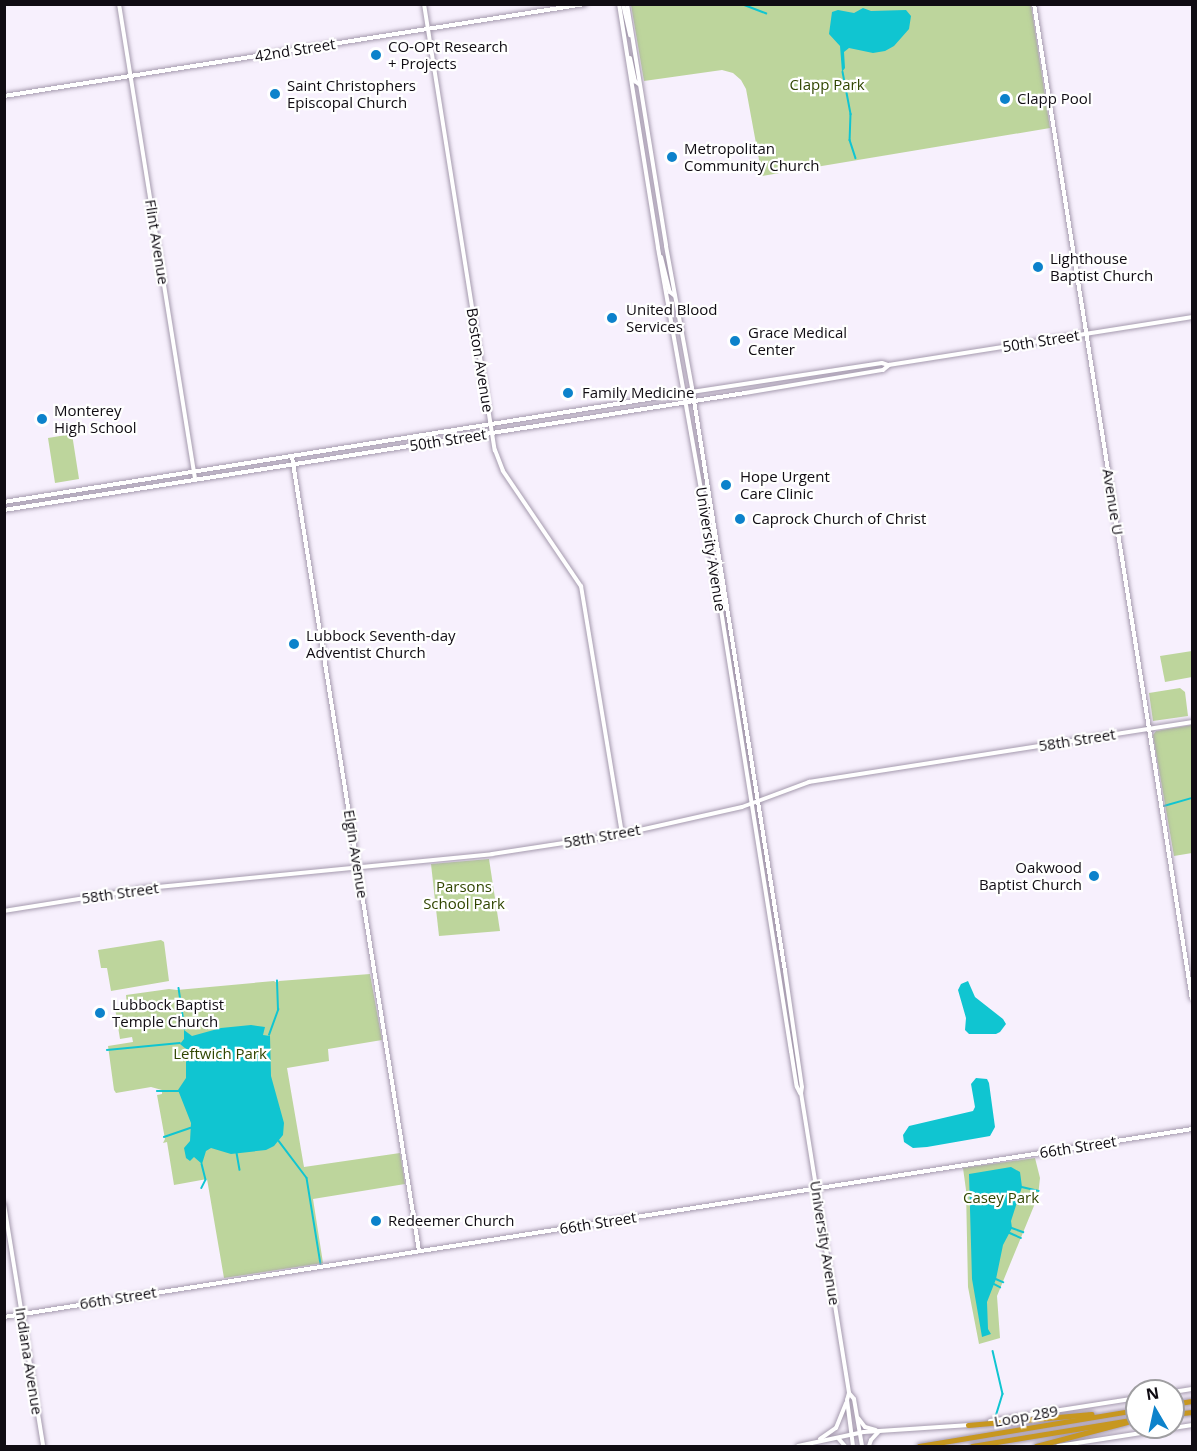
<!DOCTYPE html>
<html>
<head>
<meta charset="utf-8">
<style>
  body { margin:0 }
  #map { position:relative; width:1197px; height:1451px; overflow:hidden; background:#f7f0fd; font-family:"Open Sans",sans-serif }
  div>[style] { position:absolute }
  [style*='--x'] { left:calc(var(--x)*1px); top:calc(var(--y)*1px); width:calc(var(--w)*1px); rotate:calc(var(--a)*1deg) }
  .green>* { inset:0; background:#bdd59c }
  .water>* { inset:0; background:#10c5d1 }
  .stream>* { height:1.5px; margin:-0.75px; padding:0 0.75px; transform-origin:0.75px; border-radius:0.75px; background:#10c5d1 }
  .roads { filter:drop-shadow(0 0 2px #a499ad) drop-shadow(0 0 2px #a499ad) }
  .secondary>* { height:4px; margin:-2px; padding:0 2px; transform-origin:2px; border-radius:2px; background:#fff }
  .highway>* { height:5px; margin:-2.5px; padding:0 2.5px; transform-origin:2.5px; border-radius:2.5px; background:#c79720 }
  .dots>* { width:16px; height:16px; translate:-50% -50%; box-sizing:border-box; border:3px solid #fff; border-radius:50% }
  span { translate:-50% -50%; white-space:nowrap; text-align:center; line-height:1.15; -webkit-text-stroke:4.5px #fff; paint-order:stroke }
  .poi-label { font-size:15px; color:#100c13 }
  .left { translate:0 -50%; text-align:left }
  .right { translate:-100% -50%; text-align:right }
  .street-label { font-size:15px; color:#100c13 }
  .park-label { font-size:15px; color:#304500 }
  .frame { position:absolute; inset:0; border:6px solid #100c13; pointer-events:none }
  .north { position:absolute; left:1125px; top:1379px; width:60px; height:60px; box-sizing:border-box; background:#fff; border:2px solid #9f9ea1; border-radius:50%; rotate:351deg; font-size:16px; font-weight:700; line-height:24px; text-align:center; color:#100c13 }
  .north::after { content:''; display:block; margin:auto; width:21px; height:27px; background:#0c82cb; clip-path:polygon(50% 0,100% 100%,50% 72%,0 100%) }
</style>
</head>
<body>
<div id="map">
  <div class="green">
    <div style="clip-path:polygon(631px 5px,1031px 5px,1050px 128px,762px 176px,746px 89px,741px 80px,733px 73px,722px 70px,644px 81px)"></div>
    <div style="clip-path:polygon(72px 434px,79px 479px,55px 483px,48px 438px)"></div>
    <div style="clip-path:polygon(1192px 651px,1192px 677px,1165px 682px,1160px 656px)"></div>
    <div style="clip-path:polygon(1180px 688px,1185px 692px,1188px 716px,1153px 721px,1149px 693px)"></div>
    <div style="clip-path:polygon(1192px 725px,1192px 853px,1174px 856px,1153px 735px,1156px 731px)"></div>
    <div style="clip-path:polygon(489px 859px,500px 931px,439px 936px,431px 864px)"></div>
    <div style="clip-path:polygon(161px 940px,164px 942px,169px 981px,111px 991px,107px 968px,101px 968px,98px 950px)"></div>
    <div style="clip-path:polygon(370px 974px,382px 1040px,328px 1049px,329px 1061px,287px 1068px,304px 1167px,400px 1153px,405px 1184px,313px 1199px,323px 1263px,224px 1278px,207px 1179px,174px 1185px,167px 1142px,163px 1143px,165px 1139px,157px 1095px,162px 1094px,162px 1090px,151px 1087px,116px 1093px,114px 1090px,108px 1046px,133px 1042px,132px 1037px,120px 1039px,115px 1008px,127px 1006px,126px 995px,169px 989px,177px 990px,274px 981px,277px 983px,279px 981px)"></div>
    <div style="clip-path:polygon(1035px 1158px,1040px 1178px,1038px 1196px,997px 1296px,1000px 1338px,979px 1344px,968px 1287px,966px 1190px,963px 1168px)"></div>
  </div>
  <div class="water">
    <div style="clip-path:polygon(863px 8px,871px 11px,906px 10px,911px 16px,909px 29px,894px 46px,885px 51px,873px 53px,849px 48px,844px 52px,845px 68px,842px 72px,840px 46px,829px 34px,832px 12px,838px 10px,854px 13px)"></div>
    <div style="clip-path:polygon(968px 981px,975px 997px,1003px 1019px,1006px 1024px,1000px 1032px,996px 1034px,969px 1034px,965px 1030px,966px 1018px,958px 990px,961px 984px)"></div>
    <div style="clip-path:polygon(251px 1025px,265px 1027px,263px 1035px,270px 1036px,271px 1076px,284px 1123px,283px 1135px,274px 1146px,266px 1150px,231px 1154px,211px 1148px,206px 1151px,202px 1164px,194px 1157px,190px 1161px,186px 1158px,184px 1148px,190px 1141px,191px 1123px,178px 1090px,186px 1078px,186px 1049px,180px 1044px,184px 1039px,184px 1030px,192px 1036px,221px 1028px)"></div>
    <div style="clip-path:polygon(976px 1078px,987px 1079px,989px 1083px,995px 1127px,990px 1136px,927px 1147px,913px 1148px,904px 1142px,903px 1135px,909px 1126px,973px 1111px,975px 1107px,971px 1084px)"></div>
    <div style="clip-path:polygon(1011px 1167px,1020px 1172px,1022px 1187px,1011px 1221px,1012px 1228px,1003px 1245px,996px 1279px,987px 1302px,988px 1329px,991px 1334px,982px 1337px,972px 1279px,969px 1174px)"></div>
  </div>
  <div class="stream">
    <div style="--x:742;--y:4;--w:26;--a:21"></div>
    <div style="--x:843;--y:72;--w:43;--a:79.2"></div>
    <div style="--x:851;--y:114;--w:26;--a:92"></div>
    <div style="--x:850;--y:140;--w:19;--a:72"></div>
    <div style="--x:1164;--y:806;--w:29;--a:-16"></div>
    <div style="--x:179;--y:988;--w:41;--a:81.7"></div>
    <div style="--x:269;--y:1035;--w:27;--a:-70"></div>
    <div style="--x:278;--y:1010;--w:29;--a:-92"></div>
    <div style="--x:107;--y:1050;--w:73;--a:-5.5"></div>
    <div style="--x:157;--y:1091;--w:22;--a:0"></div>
    <div style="--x:164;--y:1137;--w:28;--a:-19"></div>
    <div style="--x:279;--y:1141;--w:46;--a:52.9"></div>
    <div style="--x:307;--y:1178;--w:87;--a:80.8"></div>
    <div style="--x:237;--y:1153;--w:17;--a:80"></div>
    <div style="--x:202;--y:1164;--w:16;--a:76"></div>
    <div style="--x:206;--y:1180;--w:9;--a:117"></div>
    <div style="--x:1022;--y:1187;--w:17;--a:13"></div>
    <div style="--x:1012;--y:1228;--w:12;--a:20"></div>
    <div style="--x:1010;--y:1233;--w:12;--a:24"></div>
    <div style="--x:996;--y:1279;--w:8;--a:23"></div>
    <div style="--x:994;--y:1284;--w:7;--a:27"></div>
    <div style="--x:993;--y:1351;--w:44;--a:76.9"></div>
    <div style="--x:1003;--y:1394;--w:24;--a:107"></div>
  </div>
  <div class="roads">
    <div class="secondary">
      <div style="--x:119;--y:4;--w:482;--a:80.9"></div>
      <div style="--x:424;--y:4;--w:452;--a:81"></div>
      <div style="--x:495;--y:450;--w:22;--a:69"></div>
      <div style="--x:503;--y:471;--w:139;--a:55.9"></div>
      <div style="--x:581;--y:586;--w:251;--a:80.6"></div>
      <div style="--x:619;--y:4;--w:247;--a:80.9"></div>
      <div style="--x:658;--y:248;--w:278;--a:79.9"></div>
      <div style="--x:707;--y:522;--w:536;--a:80.98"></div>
      <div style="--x:791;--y:1051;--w:36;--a:81"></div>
      <div style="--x:797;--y:1087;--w:7;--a:63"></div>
      <div style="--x:623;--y:4;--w:32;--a:77"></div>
      <div style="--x:627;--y:4;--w:245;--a:80.8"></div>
      <div style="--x:666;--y:246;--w:144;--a:79.6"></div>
      <div style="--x:692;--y:388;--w:590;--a:80.94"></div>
      <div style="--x:785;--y:971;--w:117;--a:81.7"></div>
      <div style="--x:802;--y:1087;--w:6;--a:99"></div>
      <div style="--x:801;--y:1093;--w:304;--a:80.9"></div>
      <div style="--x:849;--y:1393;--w:7;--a:106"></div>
      <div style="--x:847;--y:1400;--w:46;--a:82.6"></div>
      <div style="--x:1034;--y:4;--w:1007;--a:80.98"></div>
      <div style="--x:630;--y:58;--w:24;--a:78"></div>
      <div style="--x:635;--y:81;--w:6;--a:39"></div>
      <div style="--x:4;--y:96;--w:588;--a:-9"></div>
      <div style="--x:661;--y:257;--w:36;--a:76"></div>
      <div style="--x:670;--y:292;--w:6;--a:39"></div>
      <div style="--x:292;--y:457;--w:804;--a:80.91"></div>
      <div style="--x:4;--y:502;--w:690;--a:-9.09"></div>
      <div style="--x:685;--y:393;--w:199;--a:-8.7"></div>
      <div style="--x:882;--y:363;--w:6;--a:18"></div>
      <div style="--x:4;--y:510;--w:750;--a:-8.97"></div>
      <div style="--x:745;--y:393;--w:140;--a:-9.5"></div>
      <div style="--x:883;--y:370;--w:8;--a:-40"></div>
      <div style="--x:889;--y:365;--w:307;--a:-9"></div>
      <div style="--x:4;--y:911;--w:145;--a:-9.1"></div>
      <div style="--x:147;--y:888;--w:347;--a:-5.6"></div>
      <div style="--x:492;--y:854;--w:132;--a:-8.7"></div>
      <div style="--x:622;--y:834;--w:123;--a:-12.7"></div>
      <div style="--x:742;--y:807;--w:72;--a:-20.5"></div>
      <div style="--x:809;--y:782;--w:388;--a:-8.9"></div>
      <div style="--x:4;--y:1204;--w:245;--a:80.8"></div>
      <div style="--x:4;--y:1317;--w:1203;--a:-8.99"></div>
      <div style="--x:1173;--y:1392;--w:19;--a:-9"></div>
      <div style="--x:849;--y:1393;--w:8;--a:50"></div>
      <div style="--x:854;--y:1399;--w:48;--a:80.3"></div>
      <div style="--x:858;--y:1418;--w:11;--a:52"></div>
      <div style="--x:865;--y:1427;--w:11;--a:15"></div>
      <div style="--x:990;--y:1421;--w:149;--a:-8.9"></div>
      <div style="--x:838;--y:1438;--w:11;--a:49"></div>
      <div style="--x:820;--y:1439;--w:19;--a:-35"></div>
      <div style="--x:836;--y:1428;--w:27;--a:-68"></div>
      <div style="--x:798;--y:1446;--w:67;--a:-12"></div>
      <div style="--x:864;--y:1432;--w:106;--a:-3.8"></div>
      <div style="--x:869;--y:1446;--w:6;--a:-72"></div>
      <div style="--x:871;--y:1440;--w:12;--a:-48"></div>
      <div style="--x:1058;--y:1446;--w:136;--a:-8.9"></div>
    </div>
    <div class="highway">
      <div style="--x:1173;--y:1404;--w:19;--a:-9"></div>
      <div style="--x:1173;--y:1414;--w:19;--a:-6"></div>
      <div style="--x:968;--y:1425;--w:124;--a:-5.1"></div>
      <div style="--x:919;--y:1446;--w:221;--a:-9.4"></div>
      <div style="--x:972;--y:1446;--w:167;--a:-9.3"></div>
      <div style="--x:1036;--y:1446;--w:94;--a:-14.8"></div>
    </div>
  </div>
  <div class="dots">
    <div style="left:376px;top:55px;background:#0c82cb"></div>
    <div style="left:275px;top:94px;background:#0c82cb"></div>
    <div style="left:1005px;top:99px;background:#0c82cb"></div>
    <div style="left:672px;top:157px;background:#0c82cb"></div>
    <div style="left:1038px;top:267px;background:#0c82cb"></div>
    <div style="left:612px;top:318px;background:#0c82cb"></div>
    <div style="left:735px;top:341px;background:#0c82cb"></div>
    <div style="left:568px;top:393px;background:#0c82cb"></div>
    <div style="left:42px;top:419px;background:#0c82cb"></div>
    <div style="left:726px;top:485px;background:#0c82cb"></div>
    <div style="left:740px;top:519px;background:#0c82cb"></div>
    <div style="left:294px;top:644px;background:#0c82cb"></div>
    <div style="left:1094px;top:876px;background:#0c82cb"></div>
    <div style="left:100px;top:1013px;background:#0c82cb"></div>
    <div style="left:376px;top:1221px;background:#0c82cb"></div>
  </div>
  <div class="poi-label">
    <span class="left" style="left:388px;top:55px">CO-OPt Research<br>+ Projects</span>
    <span class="left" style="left:287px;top:94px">Saint Christophers<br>Episcopal Church</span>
    <span class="left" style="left:1017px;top:99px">Clapp Pool</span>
    <span class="left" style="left:684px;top:157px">Metropolitan<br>Community Church</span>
    <span class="left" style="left:1050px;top:267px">Lighthouse<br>Baptist Church</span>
    <span class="left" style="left:626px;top:318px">United Blood<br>Services</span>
    <span class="left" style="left:748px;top:341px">Grace Medical<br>Center</span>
    <span class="left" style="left:582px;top:393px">Family Medicine</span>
    <span class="left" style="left:54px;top:419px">Monterey<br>High School</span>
    <span class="left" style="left:740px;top:485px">Hope Urgent<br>Care Clinic</span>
    <span class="left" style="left:752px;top:519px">Caprock Church of Christ</span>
    <span class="left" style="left:306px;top:644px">Lubbock Seventh-day<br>Adventist Church</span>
    <span class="right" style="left:1082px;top:876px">Oakwood<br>Baptist Church</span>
    <span class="left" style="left:112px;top:1013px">Lubbock Baptist<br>Temple Church</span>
    <span class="left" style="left:388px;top:1221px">Redeemer Church</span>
  </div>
  <div class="street-label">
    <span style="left:295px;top:50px;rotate:-9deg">42nd Street</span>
    <span style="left:157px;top:242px;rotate:81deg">Flint Avenue</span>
    <span style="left:1041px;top:341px;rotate:-9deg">50th Street</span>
    <span style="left:480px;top:360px;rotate:81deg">Boston Avenue</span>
    <span style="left:448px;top:440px;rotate:-9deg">50th Street</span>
    <span style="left:1113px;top:502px;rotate:81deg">Avenue U</span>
    <span style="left:711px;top:549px;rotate:81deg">University Avenue</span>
    <span style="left:1077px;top:740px;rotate:-9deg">58th Street</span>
    <span style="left:602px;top:836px;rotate:-10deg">58th Street</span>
    <span style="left:356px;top:854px;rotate:81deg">Elgin Avenue</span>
    <span style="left:120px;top:893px;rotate:-8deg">58th Street</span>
    <span style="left:1078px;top:1147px;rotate:-9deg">66th Street</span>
    <span style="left:598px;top:1223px;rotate:-9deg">66th Street</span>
    <span style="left:825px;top:1243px;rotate:81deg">University Avenue</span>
    <span style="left:118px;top:1298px;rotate:-9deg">66th Street</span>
    <span style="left:29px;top:1361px;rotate:81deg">Indiana Avenue</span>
    <span style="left:1026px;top:1416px;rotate:-10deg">Loop 289</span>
  </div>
  <div class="park-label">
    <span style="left:827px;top:85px">Clapp Park</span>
    <span style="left:464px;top:895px">Parsons<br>School Park</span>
    <span style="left:220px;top:1054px">Leftwich Park</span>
    <span style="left:1001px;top:1198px">Casey Park</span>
  </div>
  <div class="frame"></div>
  <div class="north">N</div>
</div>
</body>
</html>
